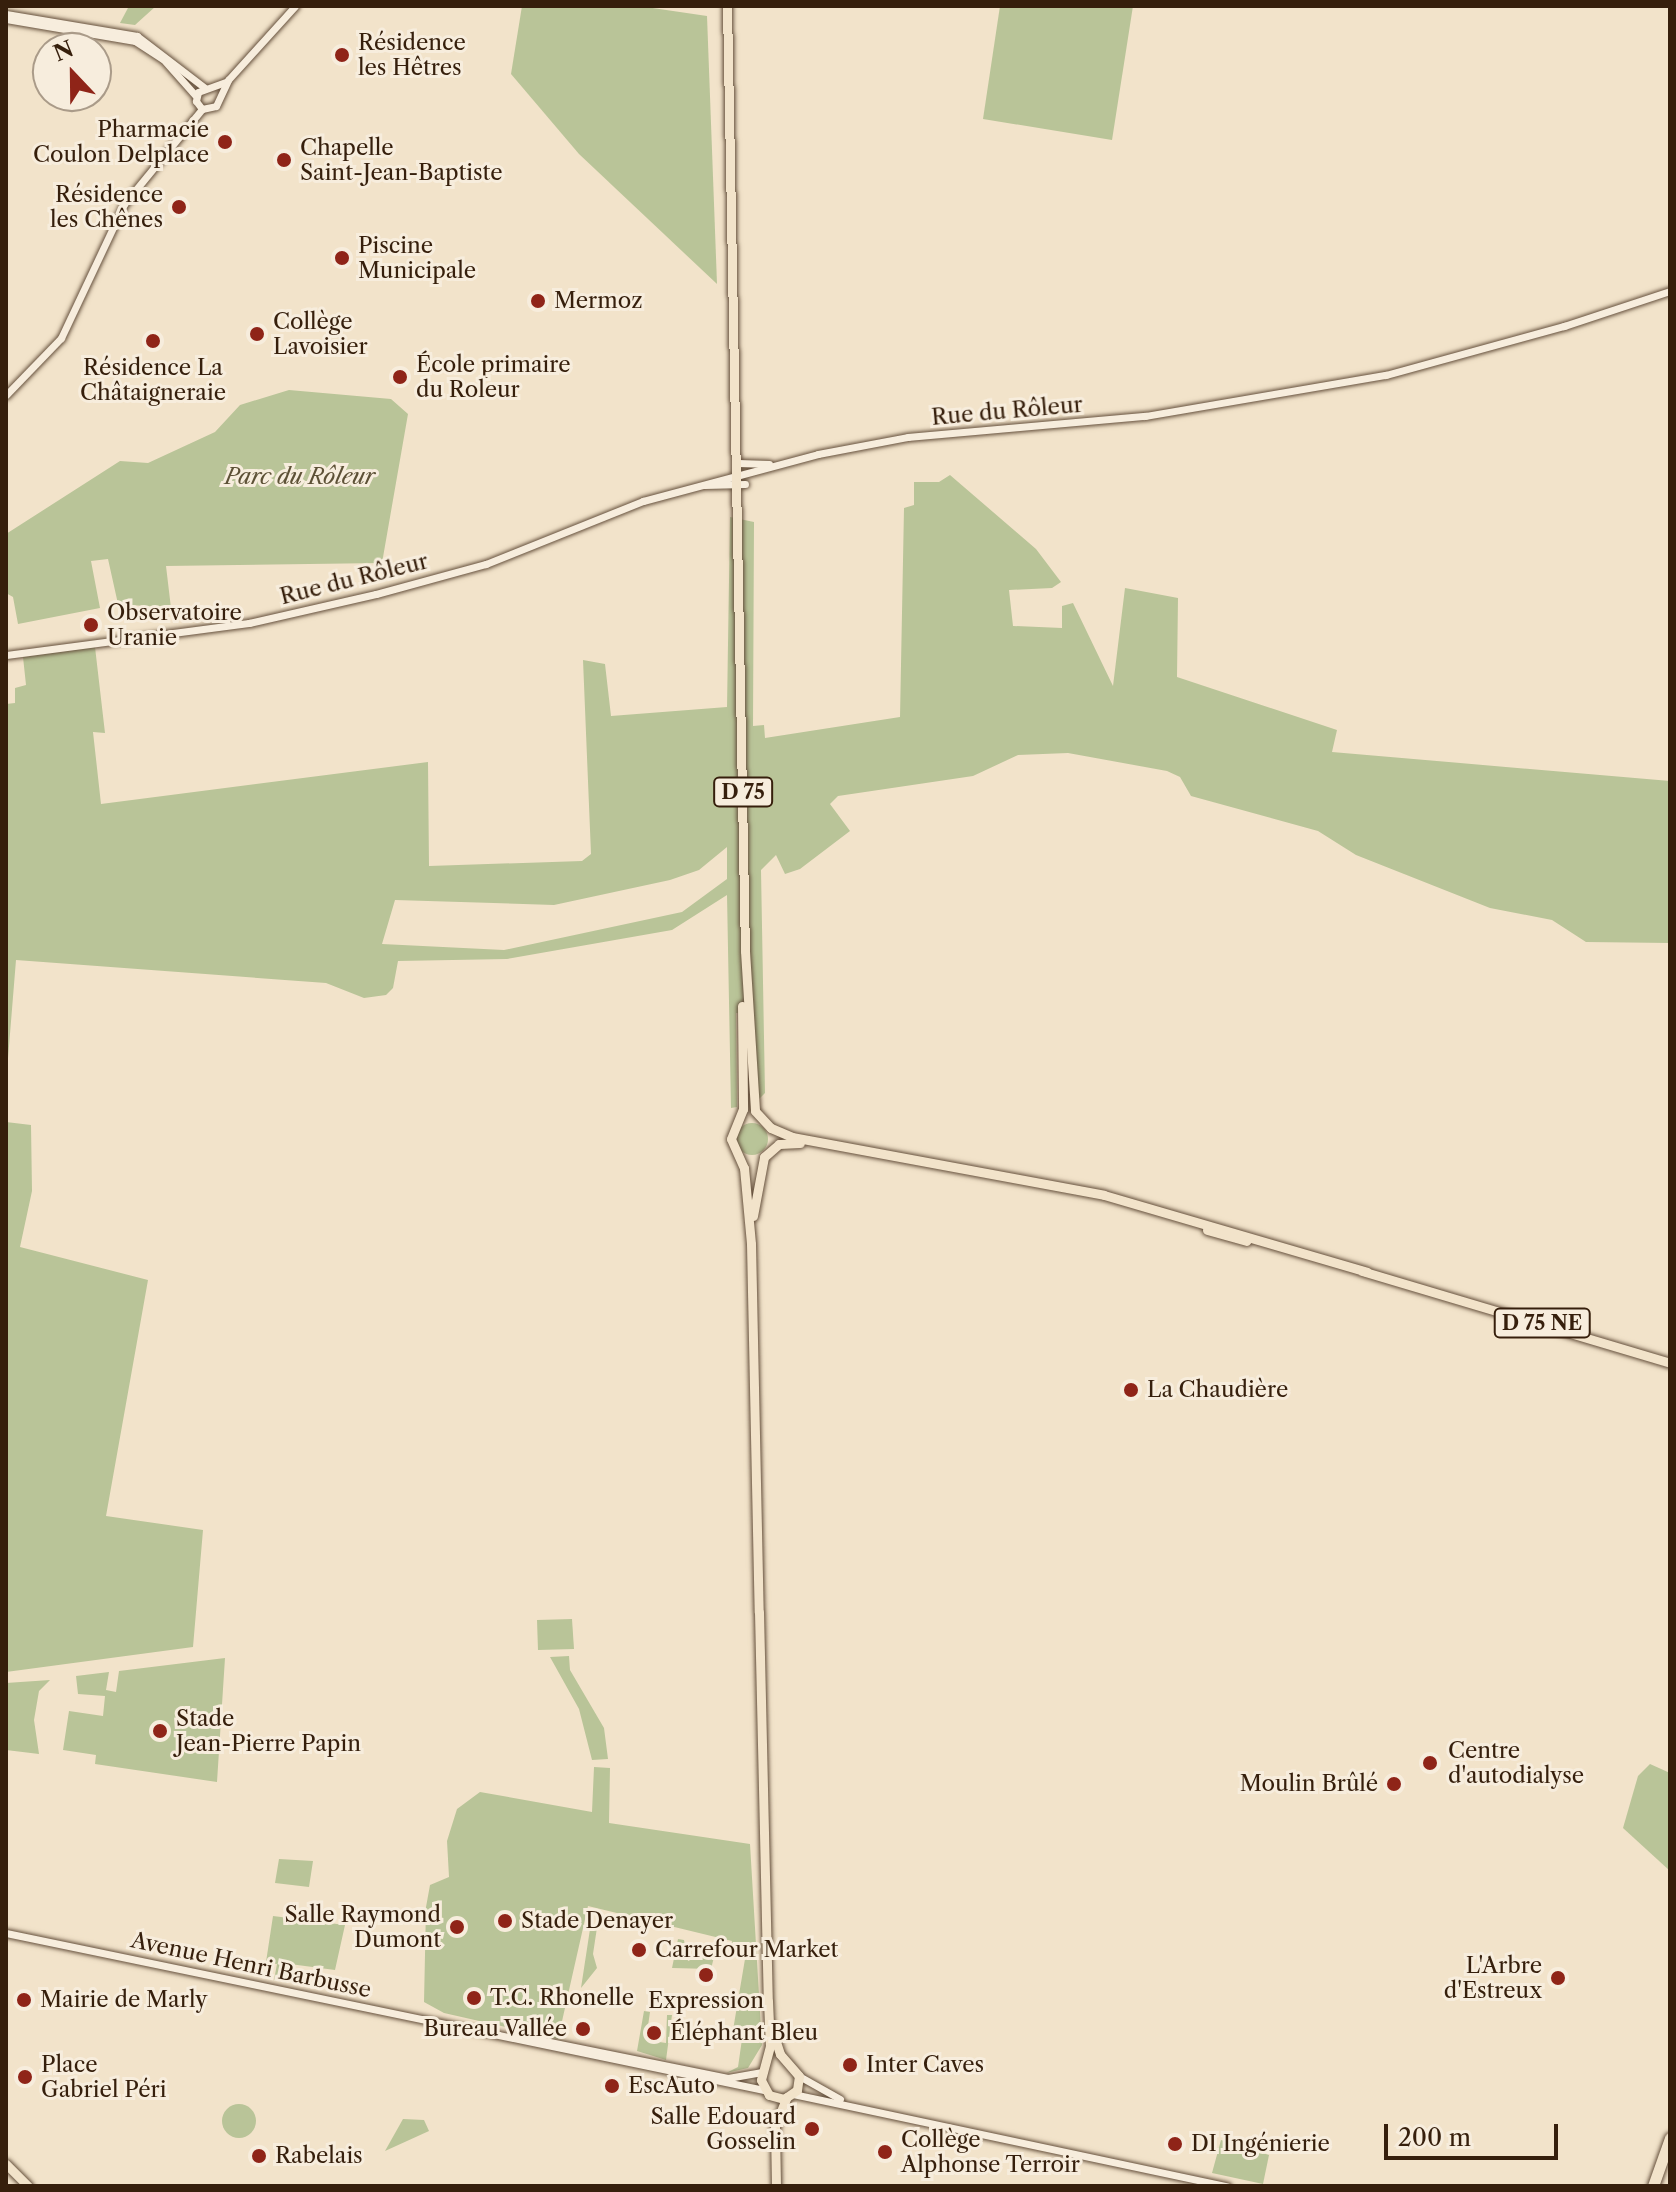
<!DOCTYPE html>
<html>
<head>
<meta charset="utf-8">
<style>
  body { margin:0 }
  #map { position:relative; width:1676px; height:2192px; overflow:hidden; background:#f2e3ca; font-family:"Libre Caslon Text",serif }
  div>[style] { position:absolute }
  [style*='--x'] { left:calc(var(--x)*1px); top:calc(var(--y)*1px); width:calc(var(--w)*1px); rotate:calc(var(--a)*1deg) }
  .green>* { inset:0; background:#b9c498 }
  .round { border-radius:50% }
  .roads { filter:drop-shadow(0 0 2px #65503c) drop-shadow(0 0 2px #65503c) }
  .minor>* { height:7px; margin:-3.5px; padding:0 3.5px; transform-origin:3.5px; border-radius:3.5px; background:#f7eddd }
  .major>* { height:9px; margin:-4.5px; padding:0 4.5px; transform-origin:4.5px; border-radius:4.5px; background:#f2e3ca }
  .highway>* { height:11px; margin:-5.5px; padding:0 5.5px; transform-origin:5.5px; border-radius:5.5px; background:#f2e3ca }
  .dots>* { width:22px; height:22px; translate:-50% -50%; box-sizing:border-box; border:4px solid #f7eddd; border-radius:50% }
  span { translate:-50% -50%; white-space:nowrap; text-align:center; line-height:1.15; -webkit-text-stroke:6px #f7eddd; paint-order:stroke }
  .shield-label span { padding:2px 6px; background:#f7eddd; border:2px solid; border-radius:6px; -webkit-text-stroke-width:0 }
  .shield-label { font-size:20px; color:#361f0c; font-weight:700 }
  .poi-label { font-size:22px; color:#361f0c }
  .left { translate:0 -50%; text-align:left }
  .right { translate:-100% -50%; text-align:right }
  .street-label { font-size:22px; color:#361f0c }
  .park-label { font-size:22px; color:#5d5136; font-style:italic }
  .frame { position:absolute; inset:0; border:8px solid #361f0c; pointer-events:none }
  .north { position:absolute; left:32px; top:32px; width:80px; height:80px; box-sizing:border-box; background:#f7eddd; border:2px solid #aa9b89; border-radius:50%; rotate:338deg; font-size:22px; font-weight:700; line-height:32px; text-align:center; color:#361f0c }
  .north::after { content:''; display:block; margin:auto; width:28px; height:36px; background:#8f2418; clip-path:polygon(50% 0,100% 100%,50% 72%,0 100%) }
  .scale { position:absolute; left:1384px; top:2124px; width:174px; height:36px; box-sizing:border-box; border:4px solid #361f0c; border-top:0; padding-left:10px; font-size:24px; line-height:28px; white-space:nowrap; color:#361f0c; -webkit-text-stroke:6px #f7eddd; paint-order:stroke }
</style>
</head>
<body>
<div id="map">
  <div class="green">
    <div style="clip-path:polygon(129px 6px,156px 6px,135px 25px,120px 23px)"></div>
    <div style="clip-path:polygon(522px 6px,639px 6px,707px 16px,717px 284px,579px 154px,511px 74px)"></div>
    <div style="clip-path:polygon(1000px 6px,1133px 6px,1112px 140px,983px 119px)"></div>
    <div style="clip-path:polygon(289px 390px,391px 399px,408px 414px,382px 563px,166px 566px,171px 608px,118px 604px,108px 559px,91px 561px,100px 608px,18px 624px,13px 597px,6px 593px,6px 534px,120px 461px,148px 463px,215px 432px,240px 405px)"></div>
    <div style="clip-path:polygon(evenodd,950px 475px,1036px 549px,1061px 582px,1052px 588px,1009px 590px,1013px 626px,1062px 628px,1062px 606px,1073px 603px,1113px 686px,1125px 588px,1178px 598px,1177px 677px,1337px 730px,1332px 752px,1670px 781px,1670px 943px,1586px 942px,1552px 920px,1490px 908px,1356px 855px,1318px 831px,1191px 796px,1180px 777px,1167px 771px,1068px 753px,1018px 755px,973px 776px,838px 796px,830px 804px,850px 831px,800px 869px,785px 874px,776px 855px,761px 870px,765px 1093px,757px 1101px,752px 1013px,736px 1013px,737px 1107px,731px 1108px,727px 895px,672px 930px,507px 959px,398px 961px,393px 988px,386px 995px,364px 998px,326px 983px,16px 960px,6px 1083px,6px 704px,15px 703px,15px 688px,26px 685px,23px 657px,95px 647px,105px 733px,93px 732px,101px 804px,428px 762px,429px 866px,582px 861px,591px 854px,583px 660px,605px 664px,611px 716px,727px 707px,730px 517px,754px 522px,753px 726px,764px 725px,765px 738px,900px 717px,904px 508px,914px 505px,914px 482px,939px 482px,950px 475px,727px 847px,727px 879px,682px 912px,504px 950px,382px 944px,395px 900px,554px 905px,670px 880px,699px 870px,727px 847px)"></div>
    <div style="clip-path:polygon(6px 1122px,31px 1125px,32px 1191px,20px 1247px,148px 1280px,106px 1516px,203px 1530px,193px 1647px,6px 1672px)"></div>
    <div class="round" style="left:736px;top:1123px;width:32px;height:32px"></div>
    <div style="clip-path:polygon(572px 1619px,574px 1649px,538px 1650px,537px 1620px)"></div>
    <div style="clip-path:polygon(569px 1656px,570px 1670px,604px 1728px,608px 1759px,592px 1760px,579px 1709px,550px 1657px)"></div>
    <div style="clip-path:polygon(225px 1658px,217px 1782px,95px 1764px,96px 1755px,63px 1750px,69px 1711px,103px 1716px,105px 1696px,78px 1694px,76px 1676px,109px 1672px,106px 1690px,116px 1692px,119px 1671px)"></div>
    <div style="clip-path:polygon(50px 1680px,39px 1691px,34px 1720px,39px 1754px,6px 1750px,6px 1683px)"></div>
    <div style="clip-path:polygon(1650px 1764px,1670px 1773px,1670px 1871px,1623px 1828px,1638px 1776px)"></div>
    <div style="clip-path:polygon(594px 1767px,610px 1768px,609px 1823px,750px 1844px,762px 2045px,748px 2068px,726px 2073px,738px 2067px,743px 2032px,733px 2030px,745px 1959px,715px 1953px,711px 1969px,672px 1968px,678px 1939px,684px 1940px,688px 1961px,714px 1950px,729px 1953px,732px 1941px,588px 1906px,558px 2039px,444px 2013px,424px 2002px,426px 1907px,430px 1885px,449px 1877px,447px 1841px,457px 1809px,480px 1792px,592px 1812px)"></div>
    <div style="clip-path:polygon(279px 1859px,313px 1861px,309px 1887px,275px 1883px)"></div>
    <div style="clip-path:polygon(273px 1916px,345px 1925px,335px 1970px,290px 1964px,287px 1983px,274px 1980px,277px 1964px,266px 1962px)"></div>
    <div style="clip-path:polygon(598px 1921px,593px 1954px,597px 1968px,581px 1988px,590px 1929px)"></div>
    <div style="clip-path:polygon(644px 2011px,650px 2012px,646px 2040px,666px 2043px,667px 2015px,672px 2015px,666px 2060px,637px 2051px)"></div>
    <div class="round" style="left:222px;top:2104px;width:34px;height:34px"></div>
    <div style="clip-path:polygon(403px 2119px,424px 2120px,429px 2131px,385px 2151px)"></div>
    <div style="clip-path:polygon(1221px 2140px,1269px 2155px,1263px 2184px,1212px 2173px)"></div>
  </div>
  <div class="roads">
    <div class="minor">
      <div style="--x:6;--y:14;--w:133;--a:9.5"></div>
      <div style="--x:137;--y:36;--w:86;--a:37.4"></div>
      <div style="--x:6;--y:19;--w:131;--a:9.7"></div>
      <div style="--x:135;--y:41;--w:33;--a:33"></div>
      <div style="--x:163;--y:59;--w:50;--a:48.3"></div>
      <div style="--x:202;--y:109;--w:14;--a:-12"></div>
      <div style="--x:216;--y:106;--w:29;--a:-65"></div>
      <div style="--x:228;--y:80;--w:100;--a:-47.8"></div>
      <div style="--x:202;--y:109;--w:10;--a:-127"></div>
      <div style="--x:196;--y:101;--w:9;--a:-77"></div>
      <div style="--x:198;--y:92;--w:30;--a:-20"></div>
      <div style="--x:6;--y:395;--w:79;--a:-46"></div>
      <div style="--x:61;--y:338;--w:148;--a:-64.8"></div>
      <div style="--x:124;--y:204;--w:123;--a:-50.6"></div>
      <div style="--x:738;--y:463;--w:31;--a:2"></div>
      <div style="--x:704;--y:485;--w:41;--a:-1.4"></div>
      <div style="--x:6;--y:655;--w:245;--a:-7.5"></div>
      <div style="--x:249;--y:623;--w:130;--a:-12.9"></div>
      <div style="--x:376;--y:594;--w:114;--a:-15.3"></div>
      <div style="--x:486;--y:564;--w:169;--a:-21.9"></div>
      <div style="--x:643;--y:501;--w:181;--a:-15"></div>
      <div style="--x:818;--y:454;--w:92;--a:-10.7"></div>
      <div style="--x:908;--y:437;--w:238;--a:-5.1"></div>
      <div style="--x:1145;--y:416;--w:244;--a:-9.7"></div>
      <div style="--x:1386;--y:375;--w:185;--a:-15.4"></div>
      <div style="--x:1564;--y:326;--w:112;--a:-18.3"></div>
      <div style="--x:6;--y:1933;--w:774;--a:11.7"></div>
      <div style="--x:515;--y:2035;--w:217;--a:11.4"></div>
      <div style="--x:728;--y:2078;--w:36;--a:-10"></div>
      <div style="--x:799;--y:2076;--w:47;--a:29.3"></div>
      <div style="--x:793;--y:2094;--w:444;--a:12"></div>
    </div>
    <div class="major">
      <div style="--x:727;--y:6;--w:945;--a:88.91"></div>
      <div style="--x:745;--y:951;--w:160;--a:86.4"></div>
      <div style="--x:755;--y:1111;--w:23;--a:47"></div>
      <div style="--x:771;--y:1128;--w:23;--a:23"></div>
      <div style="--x:792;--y:1137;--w:317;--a:10.5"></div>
      <div style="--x:1104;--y:1195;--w:274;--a:16.3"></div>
      <div style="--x:742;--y:1006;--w:103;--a:89.4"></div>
      <div style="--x:743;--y:1109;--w:32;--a:112"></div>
      <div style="--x:731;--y:1139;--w:32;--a:66"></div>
      <div style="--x:744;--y:1168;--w:76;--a:84.7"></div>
      <div style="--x:751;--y:1244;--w:368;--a:88.8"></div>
      <div style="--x:759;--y:1612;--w:389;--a:88.7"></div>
      <div style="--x:768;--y:2001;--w:45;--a:87.5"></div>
      <div style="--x:770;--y:2046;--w:35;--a:105"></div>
      <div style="--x:761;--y:2080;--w:17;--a:62"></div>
      <div style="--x:769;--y:2095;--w:16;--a:15"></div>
      <div style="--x:784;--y:2099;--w:16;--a:-35"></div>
      <div style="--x:797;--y:2090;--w:14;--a:-82"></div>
      <div style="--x:799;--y:2076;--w:29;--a:-131"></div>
      <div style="--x:780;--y:2054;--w:32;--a:-108"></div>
      <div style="--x:753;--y:1216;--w:60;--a:-79.4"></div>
      <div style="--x:764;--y:1157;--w:20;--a:-41"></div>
      <div style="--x:779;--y:1144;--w:21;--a:-3"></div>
      <div style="--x:1207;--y:1230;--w:41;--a:15.4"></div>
      <div style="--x:1362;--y:1271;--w:321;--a:16.6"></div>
      <div style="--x:6;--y:2164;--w:31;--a:45"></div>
      <div style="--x:776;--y:2186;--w:60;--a:-91"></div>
      <div style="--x:775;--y:2126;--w:31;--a:-68"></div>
    </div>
    <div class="highway">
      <div style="--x:1653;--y:2186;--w:51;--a:-70.5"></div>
    </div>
  </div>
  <div class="dots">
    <div style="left:342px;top:55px;background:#8f2418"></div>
    <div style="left:225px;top:142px;background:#8f2418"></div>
    <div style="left:284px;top:160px;background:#8f2418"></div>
    <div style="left:179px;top:207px;background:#8f2418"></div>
    <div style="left:342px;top:258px;background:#8f2418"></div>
    <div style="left:538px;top:301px;background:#8f2418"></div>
    <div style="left:257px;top:334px;background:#8f2418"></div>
    <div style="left:153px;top:341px;background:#8f2418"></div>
    <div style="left:400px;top:377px;background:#8f2418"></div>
    <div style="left:91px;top:625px;background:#8f2418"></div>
    <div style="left:1131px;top:1390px;background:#8f2418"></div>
    <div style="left:160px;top:1731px;background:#8f2418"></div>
    <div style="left:1430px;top:1763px;background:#8f2418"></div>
    <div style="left:1394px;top:1784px;background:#8f2418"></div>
    <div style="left:505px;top:1921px;background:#8f2418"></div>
    <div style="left:457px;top:1927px;background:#8f2418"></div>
    <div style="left:639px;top:1950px;background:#8f2418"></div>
    <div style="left:706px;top:1975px;background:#8f2418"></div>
    <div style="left:1558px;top:1978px;background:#8f2418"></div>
    <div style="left:474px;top:1998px;background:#8f2418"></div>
    <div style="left:24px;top:2000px;background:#8f2418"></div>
    <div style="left:583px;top:2029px;background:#8f2418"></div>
    <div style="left:654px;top:2033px;background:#8f2418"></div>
    <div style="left:850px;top:2065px;background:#8f2418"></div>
    <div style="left:25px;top:2077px;background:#8f2418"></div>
    <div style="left:612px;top:2086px;background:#8f2418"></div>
    <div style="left:812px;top:2129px;background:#8f2418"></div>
    <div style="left:1175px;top:2144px;background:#8f2418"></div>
    <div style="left:885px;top:2152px;background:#8f2418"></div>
    <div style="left:259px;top:2156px;background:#8f2418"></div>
  </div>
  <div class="shield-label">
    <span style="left:743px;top:792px">D 75</span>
    <span style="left:1542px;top:1323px">D 75 NE</span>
  </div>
  <div class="poi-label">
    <span class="left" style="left:358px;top:55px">Résidence<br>les Hêtres</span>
    <span class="right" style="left:209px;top:142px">Pharmacie<br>Coulon Delplace</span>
    <span class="left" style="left:300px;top:160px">Chapelle<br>Saint-Jean-Baptiste</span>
    <span class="right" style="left:163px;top:207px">Résidence<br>les Chênes</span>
    <span class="left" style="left:358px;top:258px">Piscine<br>Municipale</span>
    <span class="left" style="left:554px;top:301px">Mermoz</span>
    <span class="left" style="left:273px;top:334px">Collège<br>Lavoisier</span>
    <span class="left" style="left:416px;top:377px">École primaire<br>du Roleur</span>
    <span style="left:153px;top:380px">Résidence La<br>Châtaigneraie</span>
    <span class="left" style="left:107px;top:625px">Observatoire<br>Uranie</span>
    <span class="left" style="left:1147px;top:1390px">La Chaudière</span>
    <span class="left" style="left:176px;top:1731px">Stade<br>Jean-Pierre Papin</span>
    <span class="left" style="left:1448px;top:1763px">Centre<br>d'autodialyse</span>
    <span class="right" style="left:1378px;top:1784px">Moulin Brûlé</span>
    <span class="right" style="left:441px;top:1927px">Salle Raymond<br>Dumont</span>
    <span class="left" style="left:521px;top:1921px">Stade Denayer</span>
    <span class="left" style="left:655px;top:1950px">Carrefour Market</span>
    <span class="right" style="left:1542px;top:1978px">L'Arbre<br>d'Estreux</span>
    <span class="left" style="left:490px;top:1998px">T.C. Rhonelle</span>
    <span class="left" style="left:40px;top:2000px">Mairie de Marly</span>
    <span style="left:706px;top:2001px">Expression</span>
    <span class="right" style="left:567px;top:2029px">Bureau Vallée</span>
    <span class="left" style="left:670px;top:2033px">Éléphant Bleu</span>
    <span class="left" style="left:41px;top:2077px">Place<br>Gabriel Péri</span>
    <span class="left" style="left:866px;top:2065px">Inter Caves</span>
    <span class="left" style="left:628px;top:2086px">EscAuto</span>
    <span class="right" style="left:796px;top:2129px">Salle Edouard<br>Gosselin</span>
    <span class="left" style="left:901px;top:2152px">Collège<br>Alphonse Terroir</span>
    <span class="left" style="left:1191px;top:2144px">DI Ingénierie</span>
    <span class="left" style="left:275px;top:2156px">Rabelais</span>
  </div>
  <div class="street-label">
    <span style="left:1007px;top:411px;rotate:-5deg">Rue du Rôleur</span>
    <span style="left:354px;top:579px;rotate:-14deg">Rue du Rôleur</span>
    <span style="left:251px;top:1965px;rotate:12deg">Avenue Henri Barbusse</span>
  </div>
  <div class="park-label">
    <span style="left:300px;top:477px">Parc du Rôleur</span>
  </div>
  <div class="frame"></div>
  <div class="north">N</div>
  <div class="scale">200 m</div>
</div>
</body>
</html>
